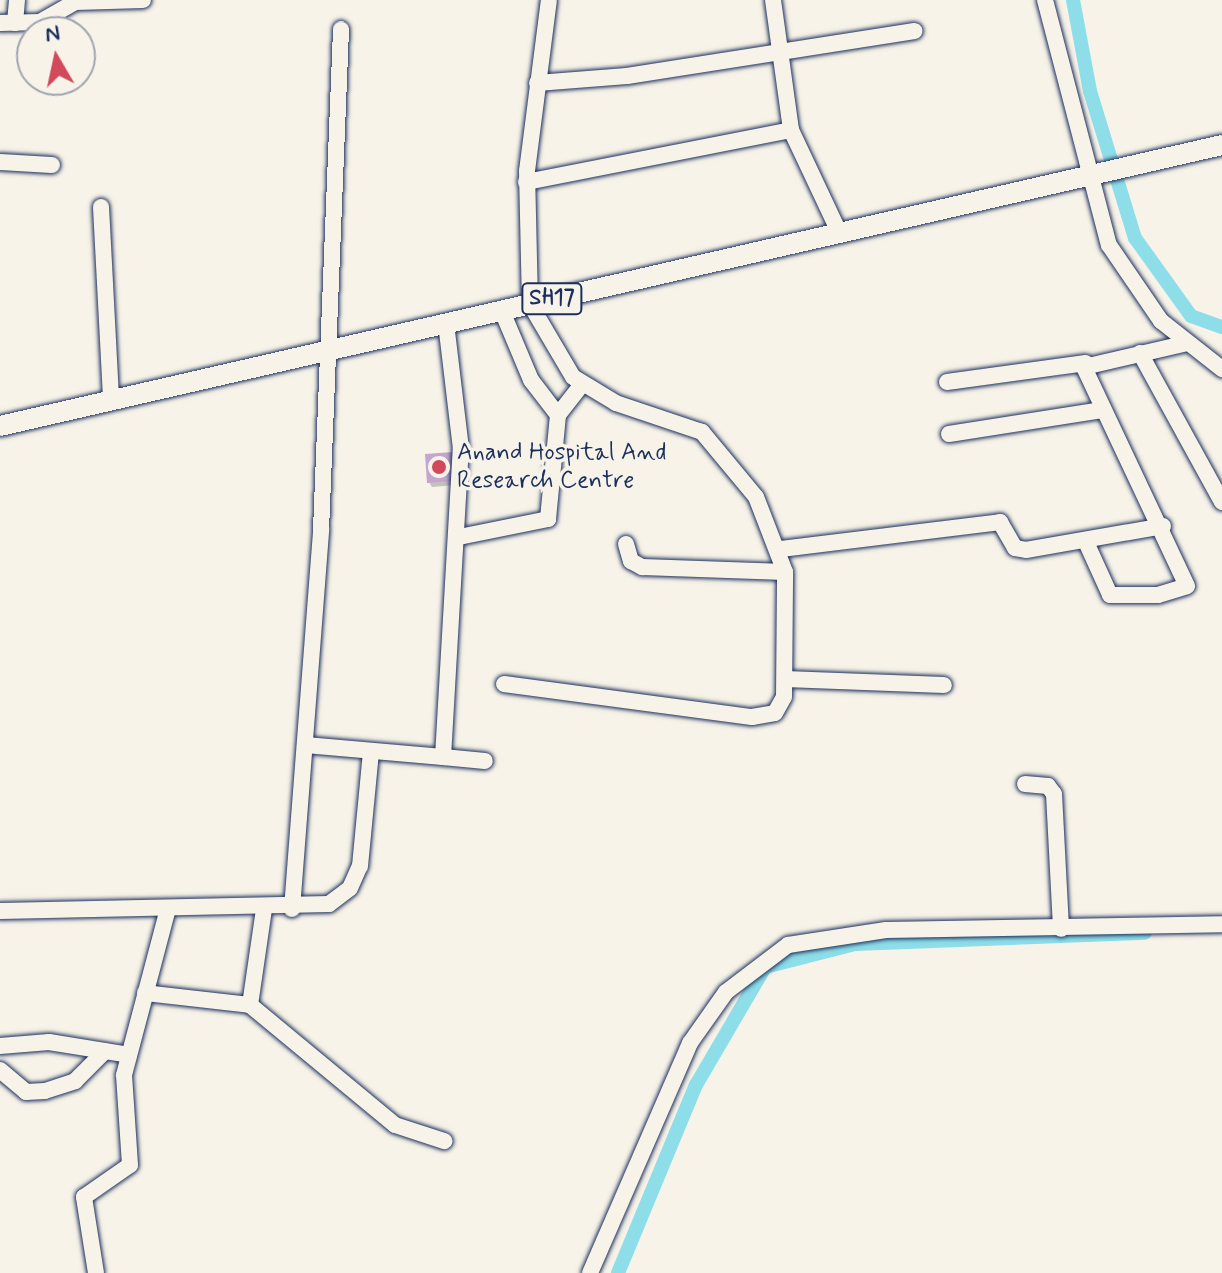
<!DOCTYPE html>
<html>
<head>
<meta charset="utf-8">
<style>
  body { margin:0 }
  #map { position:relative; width:1222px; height:1273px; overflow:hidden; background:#f7f3e8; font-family:Mynerve,sans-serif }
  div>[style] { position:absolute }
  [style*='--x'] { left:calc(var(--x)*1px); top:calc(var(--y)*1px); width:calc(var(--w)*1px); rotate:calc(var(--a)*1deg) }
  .shadow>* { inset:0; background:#0003 }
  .canal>* { height:14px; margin:-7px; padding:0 7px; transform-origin:7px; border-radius:7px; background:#8ddee8 }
  .building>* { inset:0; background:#c4a5d0 }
  .roads { filter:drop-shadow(0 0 2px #1b2f5e) drop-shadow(0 0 2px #1b2f5e) }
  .minor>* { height:16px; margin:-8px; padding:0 8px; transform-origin:8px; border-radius:8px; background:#f7f3e8 }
  .major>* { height:20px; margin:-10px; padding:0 10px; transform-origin:10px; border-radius:10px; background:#f7f3e8 }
  .dots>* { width:22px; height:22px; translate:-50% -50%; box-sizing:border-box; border:4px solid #f7f3e8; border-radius:50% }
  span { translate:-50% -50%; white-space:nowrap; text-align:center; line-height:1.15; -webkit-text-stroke:7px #f7f3e8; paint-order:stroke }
  .shield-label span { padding:2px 6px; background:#f7f3e8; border:2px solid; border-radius:6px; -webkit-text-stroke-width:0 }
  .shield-label { font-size:22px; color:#1b2f5e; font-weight:700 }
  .poi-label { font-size:24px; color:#1b2f5e }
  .left { translate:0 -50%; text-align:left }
  .north { position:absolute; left:16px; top:16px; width:80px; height:80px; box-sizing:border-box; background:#f7f3e8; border:2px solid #9fa5b1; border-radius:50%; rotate:351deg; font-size:22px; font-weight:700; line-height:32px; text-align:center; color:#1b2f5e }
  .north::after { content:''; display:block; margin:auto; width:28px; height:36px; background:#d1495b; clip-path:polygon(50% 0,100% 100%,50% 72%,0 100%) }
</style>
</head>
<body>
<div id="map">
  <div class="shadow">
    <div style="clip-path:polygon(452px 454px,456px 485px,432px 487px,429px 482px)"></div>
  </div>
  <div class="canal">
    <div style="--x:1073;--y:0;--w:93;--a:79.4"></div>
    <div style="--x:1090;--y:91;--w:154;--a:73"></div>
    <div style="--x:1135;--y:238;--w:96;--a:54.3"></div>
    <div style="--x:1191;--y:316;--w:33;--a:20"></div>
    <div style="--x:618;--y:1273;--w:204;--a:-67.5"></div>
    <div style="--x:696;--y:1085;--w:137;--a:-59.7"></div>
    <div style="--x:765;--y:967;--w:93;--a:-14.3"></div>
    <div style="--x:855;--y:944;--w:290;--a:-2.2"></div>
  </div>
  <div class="building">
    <div style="clip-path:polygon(453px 452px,455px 481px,427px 483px,425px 454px)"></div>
  </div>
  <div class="roads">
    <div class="minor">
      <div style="--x:773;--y:0;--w:131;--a:82.1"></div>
      <div style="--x:791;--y:130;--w:115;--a:64.8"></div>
      <div style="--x:1045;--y:0;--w:253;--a:75.4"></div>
      <div style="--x:1109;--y:245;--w:92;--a:55.6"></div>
      <div style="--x:1161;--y:321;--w:78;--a:38.2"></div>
      <div style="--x:0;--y:23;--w:40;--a:-1.4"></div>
      <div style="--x:40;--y:22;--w:40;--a:-29.7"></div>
      <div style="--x:75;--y:2;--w:68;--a:-1.7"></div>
      <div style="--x:15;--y:23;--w:23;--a:-85"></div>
      <div style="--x:537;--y:83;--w:90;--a:-4.4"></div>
      <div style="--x:627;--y:76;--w:291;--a:-8.9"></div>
      <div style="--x:0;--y:162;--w:52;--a:3.3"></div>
      <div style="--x:526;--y:182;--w:270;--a:-11.1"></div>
      <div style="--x:101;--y:207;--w:193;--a:87"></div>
      <div style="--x:502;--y:311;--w:75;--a:67.2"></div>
      <div style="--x:531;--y:380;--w:44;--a:52.4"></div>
      <div style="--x:1140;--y:353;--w:170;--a:61.2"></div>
      <div style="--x:947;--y:382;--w:140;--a:-7.8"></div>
      <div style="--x:949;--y:434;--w:155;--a:-8.9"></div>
      <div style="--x:459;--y:537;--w:91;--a:-11.4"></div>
      <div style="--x:548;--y:519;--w:104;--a:-84.5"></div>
      <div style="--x:558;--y:415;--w:39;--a:-52"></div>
      <div style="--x:1086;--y:542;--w:58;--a:65.6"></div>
      <div style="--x:1110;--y:595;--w:48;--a:0"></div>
      <div style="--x:1158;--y:595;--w:30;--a:-17"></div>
      <div style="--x:1187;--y:586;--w:242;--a:-115.2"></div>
      <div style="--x:1084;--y:367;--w:103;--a:-13"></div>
      <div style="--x:626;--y:544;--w:18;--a:74"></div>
      <div style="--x:631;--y:561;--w:13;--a:29"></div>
      <div style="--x:642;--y:567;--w:143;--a:2"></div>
      <div style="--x:781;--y:549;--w:221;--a:-7"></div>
      <div style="--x:1000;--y:522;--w:30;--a:60"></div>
      <div style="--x:1015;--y:548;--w:11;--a:10"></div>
      <div style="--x:1026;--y:550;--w:139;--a:-9.9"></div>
      <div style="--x:785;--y:679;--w:159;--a:2.2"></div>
      <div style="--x:504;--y:684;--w:250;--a:7.6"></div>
      <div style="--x:752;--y:717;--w:23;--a:-10"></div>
      <div style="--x:775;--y:713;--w:18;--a:-61"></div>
      <div style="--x:784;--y:697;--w:125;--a:-89.5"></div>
      <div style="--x:785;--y:572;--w:80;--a:-111.1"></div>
      <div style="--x:756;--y:497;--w:85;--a:-129.7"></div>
      <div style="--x:702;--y:432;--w:91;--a:-161.4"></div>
      <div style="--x:616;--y:403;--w:50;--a:-148.8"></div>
      <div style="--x:573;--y:377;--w:85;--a:-120.5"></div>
      <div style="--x:530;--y:304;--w:133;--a:-91.3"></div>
      <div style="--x:527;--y:171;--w:172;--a:-82.7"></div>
      <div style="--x:305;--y:745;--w:139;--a:5"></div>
      <div style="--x:443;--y:757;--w:309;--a:-86.7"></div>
      <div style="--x:461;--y:449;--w:127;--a:-96.8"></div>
      <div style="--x:443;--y:757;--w:42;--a:5.4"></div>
      <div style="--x:1025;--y:784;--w:23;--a:5"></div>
      <div style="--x:1048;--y:786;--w:10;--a:53"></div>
      <div style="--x:1054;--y:794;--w:135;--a:87"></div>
      <div style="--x:292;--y:909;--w:380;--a:-85.6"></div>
      <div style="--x:321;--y:530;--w:501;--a:-87.71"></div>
      <div style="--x:0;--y:911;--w:329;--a:-1.2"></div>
      <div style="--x:329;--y:904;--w:26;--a:-37"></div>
      <div style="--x:350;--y:888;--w:24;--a:-66"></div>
      <div style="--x:360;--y:866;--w:115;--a:-84.5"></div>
      <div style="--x:145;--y:993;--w:106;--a:6.5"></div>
      <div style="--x:250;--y:1005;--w:188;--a:39.6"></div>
      <div style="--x:395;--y:1125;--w:52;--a:18.1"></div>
      <div style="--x:250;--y:1005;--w:97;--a:-81.7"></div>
      <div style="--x:0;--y:1046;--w:49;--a:-4.7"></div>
      <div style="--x:49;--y:1042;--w:81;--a:9.2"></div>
      <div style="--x:0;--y:1070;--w:34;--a:40"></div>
      <div style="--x:26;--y:1092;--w:19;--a:-3"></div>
      <div style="--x:45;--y:1091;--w:32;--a:-18"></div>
      <div style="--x:75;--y:1081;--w:42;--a:-45"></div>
      <div style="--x:96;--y:1273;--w:77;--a:-99"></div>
      <div style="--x:84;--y:1197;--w:56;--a:-34.8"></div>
      <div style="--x:130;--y:1165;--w:90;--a:-93.8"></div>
      <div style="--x:124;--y:1075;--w:172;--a:-75.2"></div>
      <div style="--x:590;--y:1273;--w:251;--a:-66.5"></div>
      <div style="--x:690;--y:1043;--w:62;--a:-54.8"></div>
      <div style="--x:726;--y:992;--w:78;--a:-37.2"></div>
      <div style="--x:788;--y:945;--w:99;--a:-8.7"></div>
      <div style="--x:886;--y:930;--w:336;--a:-1"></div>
    </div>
    <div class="major">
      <div style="--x:0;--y:426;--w:1254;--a:-12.95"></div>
    </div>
  </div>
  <div class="dots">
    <div style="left:439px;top:467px;background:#d1495b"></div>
  </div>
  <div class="shield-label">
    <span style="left:552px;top:299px">SH17</span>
  </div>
  <div class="poi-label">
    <span class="left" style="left:457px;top:467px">Anand Hospital And<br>Research Centre</span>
  </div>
  <div class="north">N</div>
</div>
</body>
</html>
